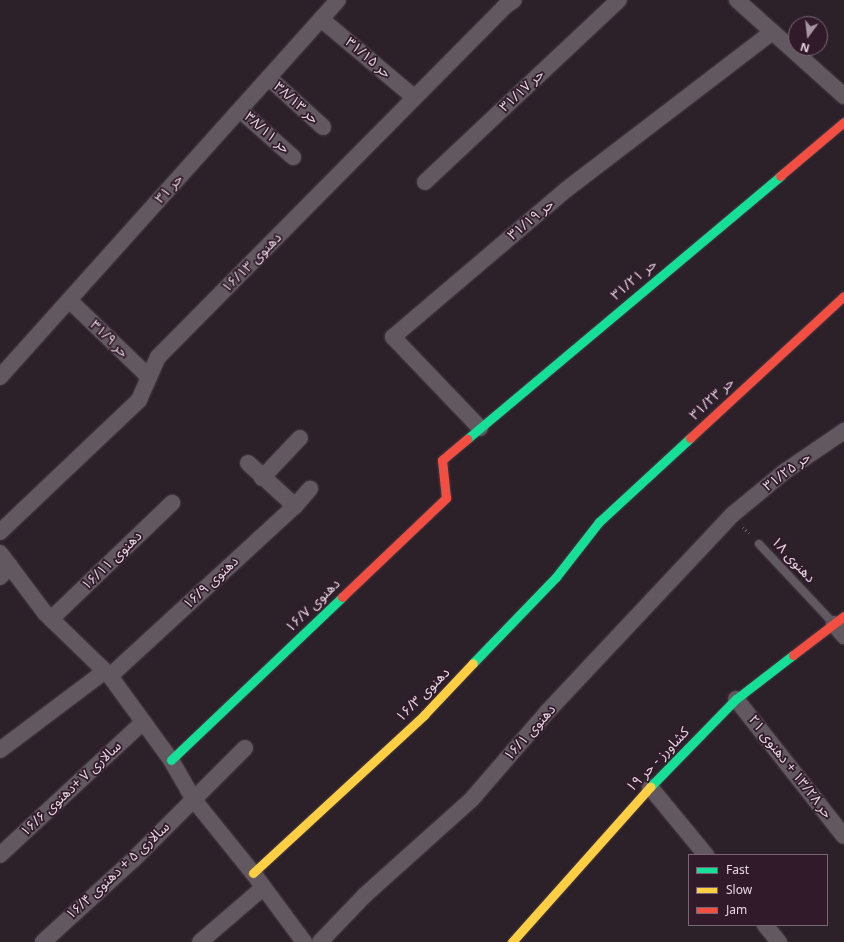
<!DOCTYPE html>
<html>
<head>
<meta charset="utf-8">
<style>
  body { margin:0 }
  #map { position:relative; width:844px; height:942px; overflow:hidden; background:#2c2029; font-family:Georgia,"Noto Sans Arabic",serif }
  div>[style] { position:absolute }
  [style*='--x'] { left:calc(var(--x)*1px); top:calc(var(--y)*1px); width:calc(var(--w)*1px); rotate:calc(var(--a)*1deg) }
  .path>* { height:2.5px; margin-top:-1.25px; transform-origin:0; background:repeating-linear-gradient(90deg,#625960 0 1px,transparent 0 4px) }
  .roads { filter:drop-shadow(0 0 1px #463b43) drop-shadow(0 0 1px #463b43) }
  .lane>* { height:8px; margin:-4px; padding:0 4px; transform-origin:4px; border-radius:4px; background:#62585f }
  .street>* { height:16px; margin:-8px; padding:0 8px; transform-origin:8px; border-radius:8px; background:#62585f }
  .fast>* { height:9px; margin:-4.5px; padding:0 4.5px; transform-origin:4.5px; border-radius:4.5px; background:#16e098 }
  .slow>* { height:9px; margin:-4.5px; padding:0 4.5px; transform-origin:4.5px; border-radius:4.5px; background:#ffcf43 }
  .jam>* { height:9px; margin:-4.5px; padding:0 4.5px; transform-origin:4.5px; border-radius:4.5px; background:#f24e42 }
  span { translate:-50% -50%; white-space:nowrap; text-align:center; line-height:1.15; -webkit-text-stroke:3.5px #311b2b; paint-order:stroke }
  .street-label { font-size:14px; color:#e6d6e1 }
  .legend { position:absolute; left:688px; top:854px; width:140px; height:72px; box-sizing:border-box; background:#311b2b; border:1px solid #796674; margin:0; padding:5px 7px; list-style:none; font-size:12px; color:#e6d6e1 }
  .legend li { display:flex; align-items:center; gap:8px; height:20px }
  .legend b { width:20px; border:1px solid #796674 }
  .north { position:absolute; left:788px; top:16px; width:40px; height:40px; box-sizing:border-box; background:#311b2b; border:1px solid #796674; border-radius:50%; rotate:195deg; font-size:11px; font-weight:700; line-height:16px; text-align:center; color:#e6d6e1 }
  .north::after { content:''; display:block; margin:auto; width:14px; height:18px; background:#a596a1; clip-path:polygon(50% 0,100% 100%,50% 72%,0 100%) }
</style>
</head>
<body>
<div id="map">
  <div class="path">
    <div style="--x:743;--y:527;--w:11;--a:45"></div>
  </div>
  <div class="roads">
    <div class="lane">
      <div style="--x:759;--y:544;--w:110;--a:46.8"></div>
    </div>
    <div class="street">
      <div style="--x:737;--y:0;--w:144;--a:41.9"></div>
      <div style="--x:321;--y:19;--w:121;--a:40"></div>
      <div style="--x:269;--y:78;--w:73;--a:42.2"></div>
      <div style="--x:240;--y:110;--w:71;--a:41.6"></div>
      <div style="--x:425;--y:182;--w:266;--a:-43.2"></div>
      <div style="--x:69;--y:300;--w:111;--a:43.9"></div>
      <div style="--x:0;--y:377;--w:506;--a:-48.12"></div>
      <div style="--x:480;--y:428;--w:126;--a:-133.7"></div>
      <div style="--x:393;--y:337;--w:228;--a:-40.4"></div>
      <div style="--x:567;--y:189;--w:258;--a:-37.4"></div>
      <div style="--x:248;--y:463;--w:64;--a:42.5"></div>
      <div style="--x:262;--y:478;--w:55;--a:-46.5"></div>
      <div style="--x:0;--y:532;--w:192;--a:-43.5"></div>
      <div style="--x:139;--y:400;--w:47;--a:-66.2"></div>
      <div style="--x:158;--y:357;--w:492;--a:-45.3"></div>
      <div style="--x:504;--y:7;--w:12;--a:-35"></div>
      <div style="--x:0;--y:553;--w:75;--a:53.1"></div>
      <div style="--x:45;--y:613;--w:91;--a:44.1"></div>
      <div style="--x:110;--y:676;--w:104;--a:54"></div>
      <div style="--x:171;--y:760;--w:46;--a:60.1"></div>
      <div style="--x:194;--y:800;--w:94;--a:51.1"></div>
      <div style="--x:253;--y:873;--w:86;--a:53.5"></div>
      <div style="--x:0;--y:577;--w:15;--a:-48"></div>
      <div style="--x:51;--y:619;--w:168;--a:-43.8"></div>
      <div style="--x:834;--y:624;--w:16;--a:50"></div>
      <div style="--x:110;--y:676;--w:251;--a:-42.6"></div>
      <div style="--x:295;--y:506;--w:23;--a:-49"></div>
      <div style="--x:736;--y:699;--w:174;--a:51.8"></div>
      <div style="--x:0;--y:750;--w:130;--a:-36.9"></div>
      <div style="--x:650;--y:787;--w:88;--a:50.5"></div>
      <div style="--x:0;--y:855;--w:195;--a:-42.9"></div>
      <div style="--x:765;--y:925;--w:22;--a:51"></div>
      <div style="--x:43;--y:942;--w:123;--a:-42.4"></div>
      <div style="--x:134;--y:859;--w:157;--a:-45"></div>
      <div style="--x:200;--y:942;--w:84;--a:-40.7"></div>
      <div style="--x:320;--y:942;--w:65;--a:-46.2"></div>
      <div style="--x:365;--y:895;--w:144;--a:-41.9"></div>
      <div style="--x:472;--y:799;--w:115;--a:-49.2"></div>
      <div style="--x:547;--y:712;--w:270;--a:-46.8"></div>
      <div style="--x:732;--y:515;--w:67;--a:-39.6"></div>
      <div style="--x:784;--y:472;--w:73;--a:-34.3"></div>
    </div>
    <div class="fast">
      <div style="--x:467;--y:439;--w:409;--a:-40"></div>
      <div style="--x:473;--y:663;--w:120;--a:-46"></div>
      <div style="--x:556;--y:577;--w:70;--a:-52"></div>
      <div style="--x:599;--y:522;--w:124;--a:-42.7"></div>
      <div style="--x:171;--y:760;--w:236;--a:-43.6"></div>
      <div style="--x:650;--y:787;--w:123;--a:-45.7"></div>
      <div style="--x:736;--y:699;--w:72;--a:-37.7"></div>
    </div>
    <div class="slow">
      <div style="--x:253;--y:873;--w:233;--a:-42.7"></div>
      <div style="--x:424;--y:715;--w:71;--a:-46.7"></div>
      <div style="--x:512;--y:942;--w:208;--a:-48.3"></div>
    </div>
    <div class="jam">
      <div style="--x:780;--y:176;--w:84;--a:-40.2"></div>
      <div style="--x:690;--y:438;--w:209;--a:-42.7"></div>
      <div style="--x:342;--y:597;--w:144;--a:-43.6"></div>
      <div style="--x:446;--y:498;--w:38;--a:-96"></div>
      <div style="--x:442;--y:460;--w:33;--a:-40"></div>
      <div style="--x:793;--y:655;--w:64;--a:-37.4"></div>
    </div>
  </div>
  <div class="street-label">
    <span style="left:368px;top:58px;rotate:40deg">حر ۳۱/۱۵</span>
    <span style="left:522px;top:91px;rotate:-43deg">حر ۳۱/۱۷</span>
    <span style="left:296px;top:103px;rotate:42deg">حر ۳۸/۱۳</span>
    <span style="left:267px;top:133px;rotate:41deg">حر ۳۸/۱۱</span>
    <span style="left:169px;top:189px;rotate:-48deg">حر ۳۱</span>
    <span style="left:531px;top:220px;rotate:-40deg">حر ۳۱/۱۹</span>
    <span style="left:252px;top:263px;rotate:-45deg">دهنوی ۱۶/۱۳</span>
    <span style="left:634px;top:280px;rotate:-40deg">حر ۳۱/۲۱</span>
    <span style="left:109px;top:339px;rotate:44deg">حر ۳۱/۹</span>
    <span style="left:712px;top:399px;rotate:-43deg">حر ۳۱/۲۳</span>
    <span style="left:787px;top:472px;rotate:-37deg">حر ۳۱/۲۵</span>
    <span style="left:793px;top:560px;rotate:47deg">دهنوی ۱۸</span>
    <span style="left:112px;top:561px;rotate:-44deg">دهنوی ۱۶/۱۱</span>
    <span style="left:211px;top:583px;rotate:-43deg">دهنوی ۱۶/۹</span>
    <span style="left:313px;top:606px;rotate:-44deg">دهنوی ۱۶/۷</span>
    <span style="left:423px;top:695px;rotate:-45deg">دهنوی ۱۶/۳</span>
    <span style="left:530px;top:733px;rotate:-48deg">دهنوی ۱۶/۱</span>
    <span style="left:658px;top:760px;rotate:-46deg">کشاورز - حر ۱۹</span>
    <span style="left:790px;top:767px;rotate:52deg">حر ۱۳/۲۸ + دهنوی ۲۱</span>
    <span style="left:71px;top:789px;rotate:-43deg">سالاری ۷ +دهنوی ۱۶/۶</span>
    <span style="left:118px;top:871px;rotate:-43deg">سالاری ۵ + دهنوی ۱۶/۴</span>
  </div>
  <ul class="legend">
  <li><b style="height:5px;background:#16e098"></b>Fast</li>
  <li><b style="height:5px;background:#ffcf43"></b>Slow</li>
  <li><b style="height:5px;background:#f24e42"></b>Jam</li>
  </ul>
  <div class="north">N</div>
</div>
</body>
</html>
